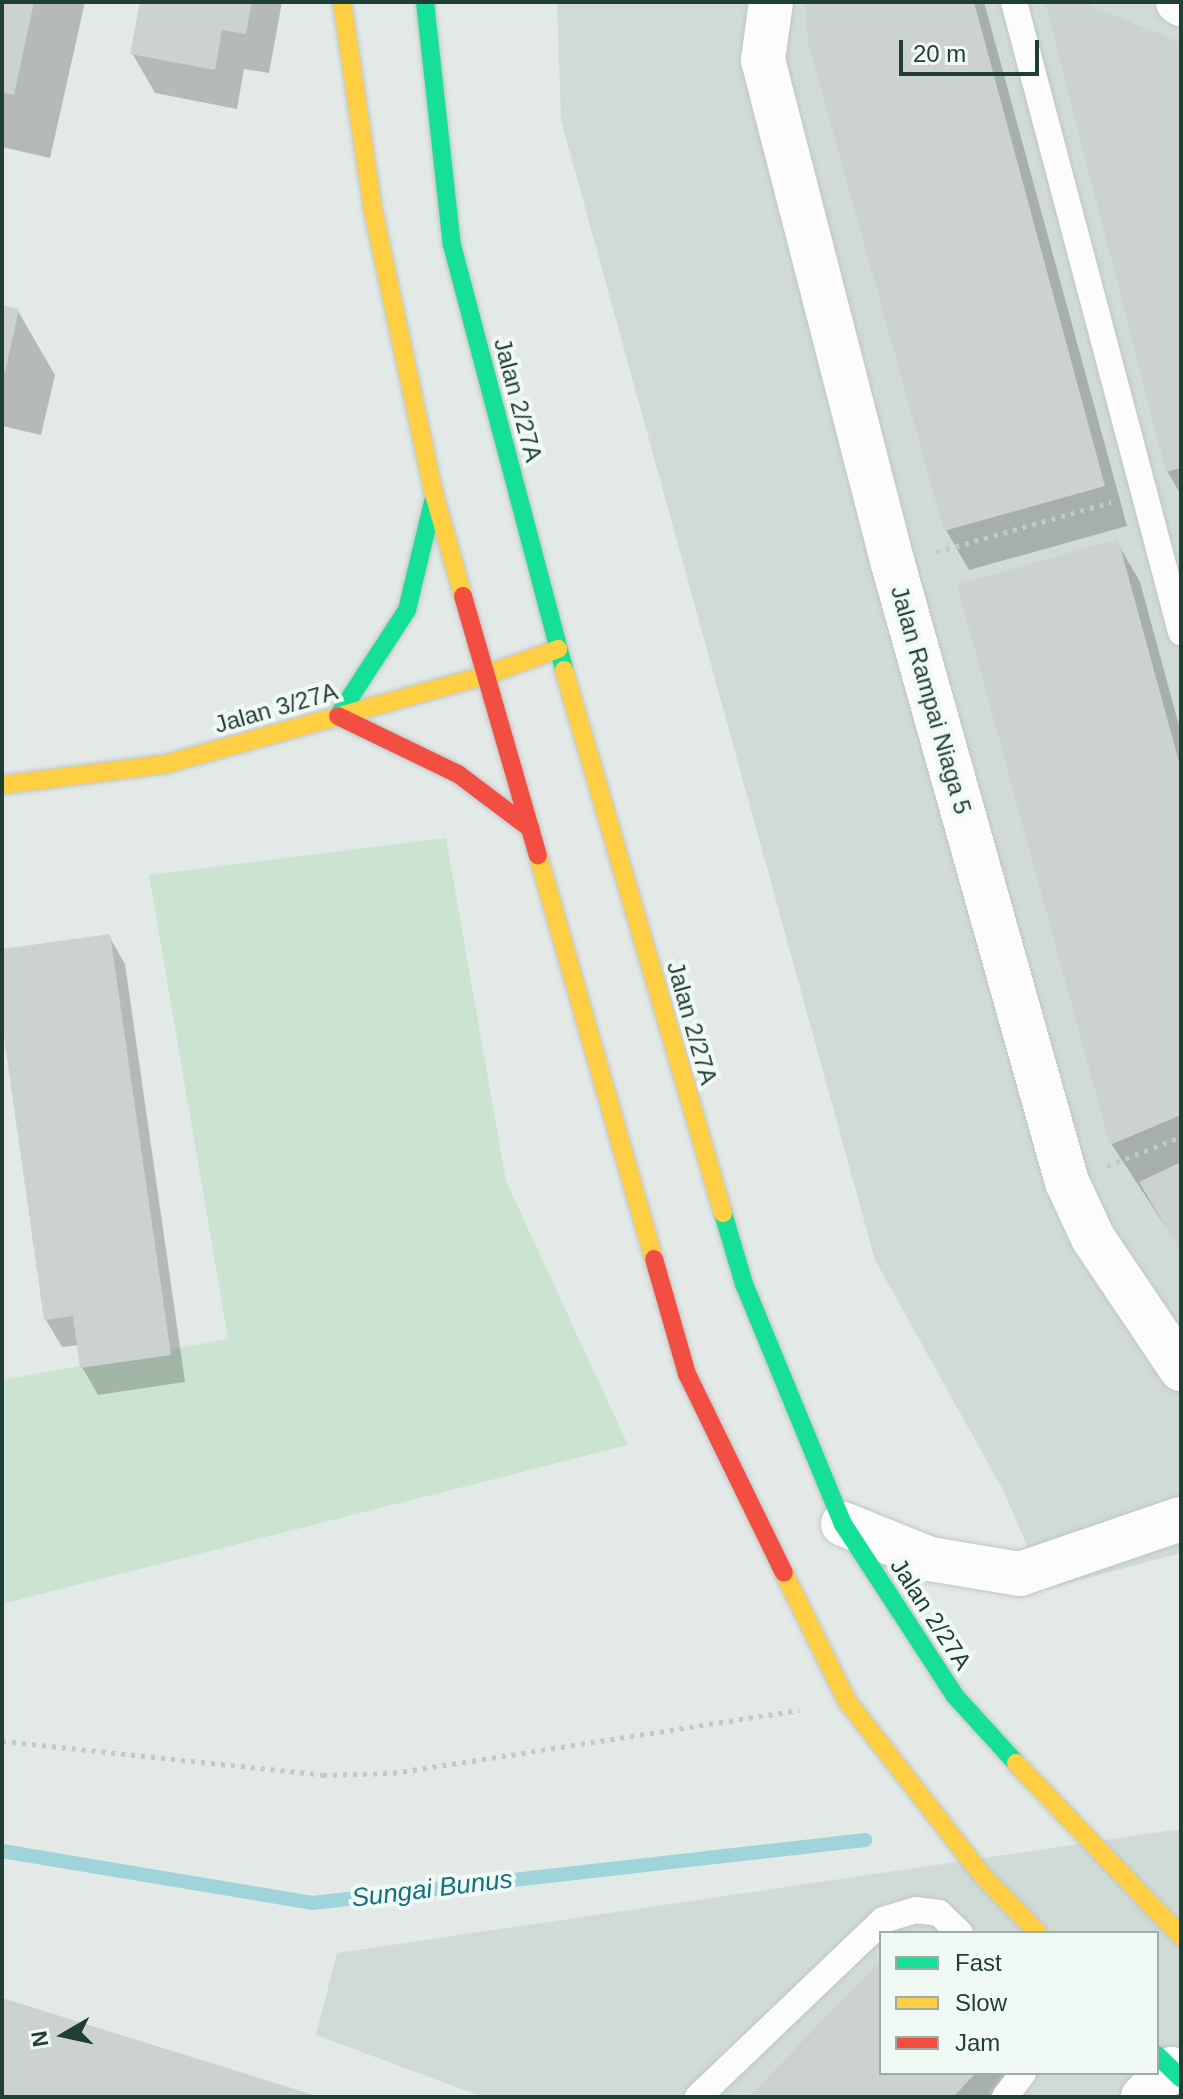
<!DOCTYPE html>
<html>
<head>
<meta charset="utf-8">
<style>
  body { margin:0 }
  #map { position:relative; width:1183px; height:2099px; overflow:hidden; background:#e3e9e6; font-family:Helvetica,sans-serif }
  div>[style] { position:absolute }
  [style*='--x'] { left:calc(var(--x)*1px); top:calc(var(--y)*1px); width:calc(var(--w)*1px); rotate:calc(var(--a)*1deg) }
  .built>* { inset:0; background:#d0dbd6 }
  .green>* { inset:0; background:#cbe4d2 }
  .shadow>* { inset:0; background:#0003 }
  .stream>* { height:14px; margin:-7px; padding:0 7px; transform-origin:7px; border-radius:7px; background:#a0d4db }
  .building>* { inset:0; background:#cbd2cf }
  .path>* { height:5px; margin-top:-2.5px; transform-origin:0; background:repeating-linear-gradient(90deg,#c0cac6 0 4px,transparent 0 10px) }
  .roads { filter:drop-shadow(0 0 2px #c0c6c3) drop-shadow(0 0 2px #c0c6c3) }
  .lane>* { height:26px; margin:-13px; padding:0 13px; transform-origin:13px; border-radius:13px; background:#fbfcfb }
  .street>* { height:44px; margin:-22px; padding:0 22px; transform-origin:22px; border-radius:22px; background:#fbfcfb }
  .fast>* { height:18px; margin:-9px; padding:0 9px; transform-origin:9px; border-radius:9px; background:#16e098 }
  .slow>* { height:18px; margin:-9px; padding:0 9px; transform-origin:9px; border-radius:9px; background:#ffcf43 }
  .jam>* { height:18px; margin:-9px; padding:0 9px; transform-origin:9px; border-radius:9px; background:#f24e42 }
  span { translate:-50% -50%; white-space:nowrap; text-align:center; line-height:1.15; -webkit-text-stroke:8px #f1f9f5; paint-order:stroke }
  .street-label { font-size:24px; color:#1f3e35 }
  .water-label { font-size:26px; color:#146f7f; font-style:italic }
  .frame { position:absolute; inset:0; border:4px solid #1f3e35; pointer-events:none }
  .legend { position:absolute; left:879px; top:1931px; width:280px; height:144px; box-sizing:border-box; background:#f1f9f5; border:2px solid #9daea8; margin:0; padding:10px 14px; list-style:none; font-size:24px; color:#1f3e35 }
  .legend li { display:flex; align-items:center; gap:16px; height:40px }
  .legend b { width:40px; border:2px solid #9daea8 }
  .north { position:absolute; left:24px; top:1995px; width:80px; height:80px; -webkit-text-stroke:6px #f1f9f5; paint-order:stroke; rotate:261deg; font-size:22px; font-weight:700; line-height:32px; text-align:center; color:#1f3e35 }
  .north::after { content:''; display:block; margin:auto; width:28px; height:36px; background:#1f3e35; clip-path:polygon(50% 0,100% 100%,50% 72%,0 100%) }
  .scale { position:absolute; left:899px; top:40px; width:140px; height:36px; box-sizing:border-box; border:4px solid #1f3e35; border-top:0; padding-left:10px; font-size:24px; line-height:28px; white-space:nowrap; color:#1f3e35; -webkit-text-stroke:6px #f1f9f5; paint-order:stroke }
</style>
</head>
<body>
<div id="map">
  <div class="built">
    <div style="clip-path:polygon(557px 2px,1181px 2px,1181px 1553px,1046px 1589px,1003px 1490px,875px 1260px,561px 120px)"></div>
    <div style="clip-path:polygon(evenodd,1181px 1829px,1181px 2097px,483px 2097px,316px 2035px,337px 1953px,1181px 1829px,881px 1933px,1157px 1933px,1157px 2073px,881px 2073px,881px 1933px)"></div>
  </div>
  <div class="green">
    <div style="clip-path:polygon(446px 838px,506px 1181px,628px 1445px,2px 1604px,2px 1380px,228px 1339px,149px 875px)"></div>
  </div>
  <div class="shadow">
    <div style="clip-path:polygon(2px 2px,85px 2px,50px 158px,2px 147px)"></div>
    <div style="clip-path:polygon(142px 2px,282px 2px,269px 73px,244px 69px,237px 109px,155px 93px,132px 53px)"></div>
    <div style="clip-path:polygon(807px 2px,984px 2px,1127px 526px,969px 570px,946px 530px)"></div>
    <div style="clip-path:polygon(1046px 2px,1077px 2px,1181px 45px,1181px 495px,1167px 471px)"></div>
    <div style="clip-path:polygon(2px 307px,18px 311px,55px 375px,41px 435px,2px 426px)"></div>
    <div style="clip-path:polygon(1117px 542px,1140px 582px,1181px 733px,1181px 1250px,1112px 1145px,960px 586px)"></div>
    <div style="clip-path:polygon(109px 936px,125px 964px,185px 1382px,98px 1395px,82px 1367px,79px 1345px,62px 1347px,46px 1320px,2px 1011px,2px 951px)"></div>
    <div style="clip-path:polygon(881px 1964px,881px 2073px,1012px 2073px,1014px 2097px,751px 2097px)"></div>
  </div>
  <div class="stream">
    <div style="--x:2;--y:1851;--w:314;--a:9.5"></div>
    <div style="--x:312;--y:1903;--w:557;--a:-6.5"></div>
  </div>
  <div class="building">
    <div style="clip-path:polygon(2px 2px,34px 2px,14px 95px,2px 92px)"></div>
    <div style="clip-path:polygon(140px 2px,252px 2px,246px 34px,222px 30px,215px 70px,130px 54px)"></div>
    <div style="clip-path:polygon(805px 2px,974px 2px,1105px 486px,944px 531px,808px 42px)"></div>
    <div style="clip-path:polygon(1045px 2px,1082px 2px,1181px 43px,1181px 468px,1166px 472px)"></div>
    <div style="clip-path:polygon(2px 305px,19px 309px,5px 372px,2px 371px)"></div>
    <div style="clip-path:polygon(1118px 539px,1181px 769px,1181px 1115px,1110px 1145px,957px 585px)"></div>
    <div style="clip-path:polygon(110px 934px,171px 1355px,80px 1368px,73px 1316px,44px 1320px,2px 1023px,2px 949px)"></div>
    <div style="clip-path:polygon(1181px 1162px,1181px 1252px,1139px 1182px)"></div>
    <div style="clip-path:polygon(881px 1961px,881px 2073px,976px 2073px,953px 2097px,748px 2097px)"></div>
    <div style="clip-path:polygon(2px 1998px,317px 2096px,317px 2097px,2px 2097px)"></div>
  </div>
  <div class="path">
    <div style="--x:936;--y:552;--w:182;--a:-15.9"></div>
    <div style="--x:1107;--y:1166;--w:79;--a:-21.4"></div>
    <div style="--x:2;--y:1741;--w:323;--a:6"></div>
    <div style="--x:323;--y:1775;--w:70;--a:-1.6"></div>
    <div style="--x:393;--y:1773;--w:411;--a:-8.8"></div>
  </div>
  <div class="roads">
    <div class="lane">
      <div style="--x:1014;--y:2;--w:652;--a:75.15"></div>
      <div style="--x:698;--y:2097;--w:256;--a:-43.7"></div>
      <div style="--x:883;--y:1920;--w:34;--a:-17"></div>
      <div style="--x:916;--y:1910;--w:23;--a:7"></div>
      <div style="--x:939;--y:1913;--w:29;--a:44"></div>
      <div style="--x:1005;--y:2097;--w:30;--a:-53"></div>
    </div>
    <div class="street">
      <div style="--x:771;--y:2;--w:59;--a:97.9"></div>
      <div style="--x:763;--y:60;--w:520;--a:75.54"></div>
      <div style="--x:893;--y:564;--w:642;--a:74.28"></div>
      <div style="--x:1067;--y:1182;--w:62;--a:65.1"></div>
      <div style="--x:1093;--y:1238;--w:158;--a:56.1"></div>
      <div style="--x:1178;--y:2;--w:4;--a:34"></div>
      <div style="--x:843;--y:1524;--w:94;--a:21.9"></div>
      <div style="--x:930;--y:1559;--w:91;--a:9.5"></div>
      <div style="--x:1020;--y:1574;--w:170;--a:-18.9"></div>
      <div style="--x:1143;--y:2097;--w:40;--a:-45"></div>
    </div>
    <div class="fast">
      <div style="--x:425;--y:2;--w:244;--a:83.7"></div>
      <div style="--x:452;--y:245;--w:440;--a:75.2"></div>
      <div style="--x:338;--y:716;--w:126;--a:-56.9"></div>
      <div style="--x:407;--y:610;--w:111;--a:-76.5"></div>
      <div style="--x:723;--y:1213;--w:74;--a:73.5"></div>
      <div style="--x:744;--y:1284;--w:260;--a:67.6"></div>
      <div style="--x:843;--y:1524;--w:205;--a:56.9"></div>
      <div style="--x:955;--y:1696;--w:91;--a:47.7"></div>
      <div style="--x:1157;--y:2055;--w:33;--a:44"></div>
    </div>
    <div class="slow">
      <div style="--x:342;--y:2;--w:210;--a:81.5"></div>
      <div style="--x:373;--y:210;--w:290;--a:77.9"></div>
      <div style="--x:434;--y:494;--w:106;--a:74.1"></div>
      <div style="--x:564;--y:670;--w:566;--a:73.68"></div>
      <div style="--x:2;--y:785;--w:165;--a:-7.3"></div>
      <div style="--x:166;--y:764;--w:329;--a:-15.5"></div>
      <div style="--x:483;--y:676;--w:80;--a:-19.8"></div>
      <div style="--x:538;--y:855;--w:420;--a:74"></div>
      <div style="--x:784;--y:1573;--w:143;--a:63.8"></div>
      <div style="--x:847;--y:1701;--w:219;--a:52.2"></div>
      <div style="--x:981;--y:1874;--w:82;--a:46"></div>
      <div style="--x:1016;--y:1763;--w:239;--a:46.4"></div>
    </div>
    <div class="jam">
      <div style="--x:463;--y:596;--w:270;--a:73.9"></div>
      <div style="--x:338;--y:716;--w:133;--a:25.8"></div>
      <div style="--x:458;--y:774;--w:91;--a:37"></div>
      <div style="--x:654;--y:1259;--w:120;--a:74"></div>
      <div style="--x:687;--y:1374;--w:221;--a:64"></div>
    </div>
  </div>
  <div class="street-label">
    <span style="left:518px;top:400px;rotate:75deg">Jalan 2/27A</span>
    <span style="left:931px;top:700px;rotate:74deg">Jalan Rampai Niaga 5</span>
    <span style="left:276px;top:708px;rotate:-16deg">Jalan 3/27A</span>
    <span style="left:692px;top:1023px;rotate:74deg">Jalan 2/27A</span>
    <span style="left:931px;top:1614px;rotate:57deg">Jalan 2/27A</span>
  </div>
  <div class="water-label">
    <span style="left:432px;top:1889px;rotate:-7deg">Sungai Bunus</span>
  </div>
  <div class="frame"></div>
  <ul class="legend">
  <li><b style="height:10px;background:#16e098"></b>Fast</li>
  <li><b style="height:10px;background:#ffcf43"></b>Slow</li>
  <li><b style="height:10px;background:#f24e42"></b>Jam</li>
  </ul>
  <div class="north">N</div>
  <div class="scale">20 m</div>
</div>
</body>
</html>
